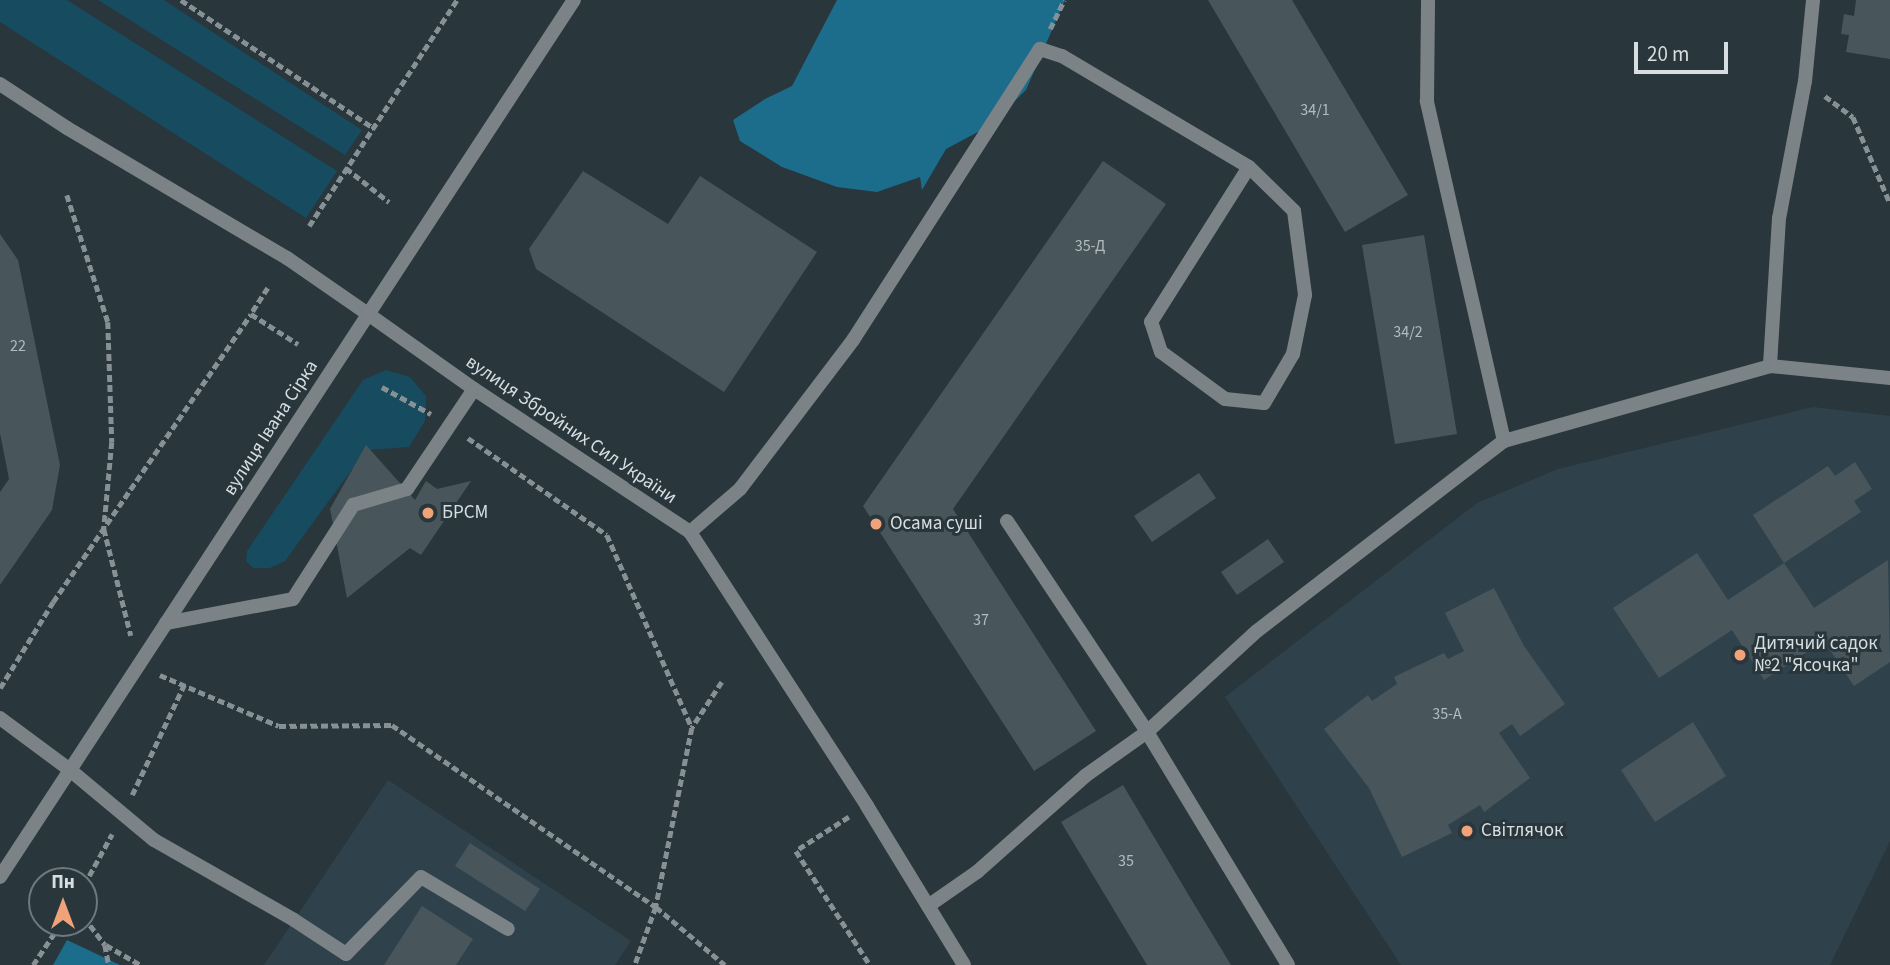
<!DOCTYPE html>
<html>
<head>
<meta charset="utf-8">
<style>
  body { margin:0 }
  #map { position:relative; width:1890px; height:965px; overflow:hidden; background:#29363c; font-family:"Source Sans 3",sans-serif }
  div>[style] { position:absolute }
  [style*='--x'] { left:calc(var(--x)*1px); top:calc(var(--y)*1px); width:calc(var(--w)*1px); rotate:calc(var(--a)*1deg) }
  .built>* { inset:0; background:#2f424c }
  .green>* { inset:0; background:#174b60 }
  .forest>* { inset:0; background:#1c6d8c }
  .building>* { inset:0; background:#48565c }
  .path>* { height:4.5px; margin-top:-2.25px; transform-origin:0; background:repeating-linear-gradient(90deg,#869095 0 7px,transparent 0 10.5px) }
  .service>* { height:14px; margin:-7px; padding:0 7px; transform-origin:7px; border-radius:7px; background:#7c8386 }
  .minor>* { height:14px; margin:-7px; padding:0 7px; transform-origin:7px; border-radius:7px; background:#7c8386 }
  .tertiary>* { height:14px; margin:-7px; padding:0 7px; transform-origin:7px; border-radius:7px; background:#7c8386 }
  .dots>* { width:19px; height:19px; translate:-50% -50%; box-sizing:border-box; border:4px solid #29363c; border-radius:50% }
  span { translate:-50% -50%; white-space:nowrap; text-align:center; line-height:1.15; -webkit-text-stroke:6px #29363c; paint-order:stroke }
  .number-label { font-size:16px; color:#b2bcc0 }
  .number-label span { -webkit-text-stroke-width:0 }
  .street-label { font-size:19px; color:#d6dee2 }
  .poi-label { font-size:19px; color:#d6dee2 }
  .left { translate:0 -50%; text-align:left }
  .north { position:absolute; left:28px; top:867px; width:70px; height:70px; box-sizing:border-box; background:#29363c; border:2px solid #6e797e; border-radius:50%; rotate:0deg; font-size:19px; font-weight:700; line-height:28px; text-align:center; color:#d6dee2 }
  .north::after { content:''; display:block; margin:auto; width:24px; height:32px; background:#f0a378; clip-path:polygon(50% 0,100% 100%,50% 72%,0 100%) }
  .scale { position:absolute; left:1634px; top:42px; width:94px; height:32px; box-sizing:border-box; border:4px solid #d6dee2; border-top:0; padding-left:9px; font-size:21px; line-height:24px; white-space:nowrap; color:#d6dee2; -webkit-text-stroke:5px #29363c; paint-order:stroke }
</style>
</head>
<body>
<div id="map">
  <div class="built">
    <div style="clip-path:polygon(1813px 407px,1890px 416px,1890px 841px,1830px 965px,1401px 965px,1225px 697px,1477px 503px,1558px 469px)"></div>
    <div style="clip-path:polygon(388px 780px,631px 941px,615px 965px,264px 965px)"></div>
  </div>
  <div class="green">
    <div style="clip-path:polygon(0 0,67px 0,337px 171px,306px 218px,0 22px)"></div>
    <div style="clip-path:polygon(98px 0,164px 0,362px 130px,345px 155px)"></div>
    <div style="clip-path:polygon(386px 370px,410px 377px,426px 396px,425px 421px,409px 447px,366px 450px,285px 561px,270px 568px,253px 568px,246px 561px,247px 551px,363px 380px)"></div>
  </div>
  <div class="forest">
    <div style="clip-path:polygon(837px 0,1065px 0,1026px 90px,989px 126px,946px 149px,922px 190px,920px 177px,877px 192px,837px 187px,782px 167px,740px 141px,733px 120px,765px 99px,792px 86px)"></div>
    <div style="clip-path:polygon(67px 940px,120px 965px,53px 965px)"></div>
  </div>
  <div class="building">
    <div style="clip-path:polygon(1208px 0,1292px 0,1408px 195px,1345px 232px)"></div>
    <div style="clip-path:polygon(1856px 0,1890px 0,1890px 59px,1846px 52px,1849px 35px,1841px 34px,1844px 14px,1854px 16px)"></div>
    <div style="clip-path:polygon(1103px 161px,1166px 204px,953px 509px,1096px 731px,1034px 771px,863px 506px)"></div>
    <div style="clip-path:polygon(583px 171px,668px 224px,700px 176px,817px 252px,724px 392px,536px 269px,529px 249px)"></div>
    <div style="clip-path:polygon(0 234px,18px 260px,60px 465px,52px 510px,0 585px,0 492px,9px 479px,0 433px)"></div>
    <div style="clip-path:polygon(1424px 235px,1457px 434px,1395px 444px,1362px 245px)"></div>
    <div style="clip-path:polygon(366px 445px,415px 500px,426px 481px,437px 489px,471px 481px,421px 555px,410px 548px,347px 598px,330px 509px)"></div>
    <div style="clip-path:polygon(1855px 462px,1872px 489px,1854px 501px,1861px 512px,1784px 563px,1753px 515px,1828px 466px,1835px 476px)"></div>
    <div style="clip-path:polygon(1199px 473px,1216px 498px,1152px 542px,1134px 516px)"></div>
    <div style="clip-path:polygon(1268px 539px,1284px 562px,1237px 595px,1221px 572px)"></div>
    <div style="clip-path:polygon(1697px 553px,1728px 600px,1784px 563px,1814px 608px,1888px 560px,1890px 662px,1854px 686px,1824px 641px,1764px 680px,1732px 630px,1659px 678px,1613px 608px)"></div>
    <div style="clip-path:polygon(1494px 588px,1524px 646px,1565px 704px,1520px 736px,1512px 724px,1499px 733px,1530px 778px,1484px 812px,1480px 805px,1448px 825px,1452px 833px,1402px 857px,1369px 788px,1324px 729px,1368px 695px,1372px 701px,1397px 684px,1394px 677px,1444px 653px,1448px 659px,1464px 651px,1445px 613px)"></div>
    <div style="clip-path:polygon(1693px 722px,1726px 776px,1655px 822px,1621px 770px)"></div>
    <div style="clip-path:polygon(1123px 785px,1191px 899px,1231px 965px,1147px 965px,1061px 822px)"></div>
    <div style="clip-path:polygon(470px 843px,540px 889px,525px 911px,455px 866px)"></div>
    <div style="clip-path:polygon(422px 906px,473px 939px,456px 965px,384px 965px)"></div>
  </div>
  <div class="path">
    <div style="--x:181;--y:0;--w:232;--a:33.6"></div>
    <div style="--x:1050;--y:29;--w:32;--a:-64"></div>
    <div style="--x:1825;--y:96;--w:35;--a:37"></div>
    <div style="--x:1853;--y:117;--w:94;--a:66.7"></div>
    <div style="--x:346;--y:168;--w:55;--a:38.3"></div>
    <div style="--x:67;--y:195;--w:133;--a:72.1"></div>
    <div style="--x:108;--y:322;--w:120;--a:88.1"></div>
    <div style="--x:112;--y:442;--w:87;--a:95.3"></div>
    <div style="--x:104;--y:529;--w:110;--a:75.8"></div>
    <div style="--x:309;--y:226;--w:270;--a:-56.8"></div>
    <div style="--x:268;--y:288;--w:31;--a:123"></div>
    <div style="--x:251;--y:314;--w:56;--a:32.6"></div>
    <div style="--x:382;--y:387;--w:56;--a:28.9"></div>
    <div style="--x:468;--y:438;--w:169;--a:34.9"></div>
    <div style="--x:607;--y:535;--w:211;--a:66.2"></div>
    <div style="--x:160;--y:675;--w:129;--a:23.2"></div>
    <div style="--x:279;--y:726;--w:113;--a:-0.5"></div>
    <div style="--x:392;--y:725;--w:321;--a:34.6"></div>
    <div style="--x:656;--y:907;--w:62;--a:109.9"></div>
    <div style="--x:722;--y:682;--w:55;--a:123.1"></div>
    <div style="--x:692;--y:728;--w:183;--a:101.4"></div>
    <div style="--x:656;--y:907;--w:90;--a:40"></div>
    <div style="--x:0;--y:688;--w:101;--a:-58.4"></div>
    <div style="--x:53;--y:602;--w:349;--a:-55.5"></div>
    <div style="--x:132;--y:795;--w:122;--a:-64.7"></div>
    <div style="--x:849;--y:817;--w:63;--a:147.3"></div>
    <div style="--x:796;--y:851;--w:136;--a:57"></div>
    <div style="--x:84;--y:885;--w:58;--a:-61.2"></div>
    <div style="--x:84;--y:917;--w:35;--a:53"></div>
    <div style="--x:105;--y:945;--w:20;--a:79"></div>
    <div style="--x:106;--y:945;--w:39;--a:30"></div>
    <div style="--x:33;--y:965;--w:50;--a:-56.3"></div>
  </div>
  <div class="service">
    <div style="--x:1813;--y:0;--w:81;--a:95.6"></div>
    <div style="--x:1805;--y:81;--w:139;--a:100.7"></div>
    <div style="--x:1779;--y:218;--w:148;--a:93.5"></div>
    <div style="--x:1770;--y:366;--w:121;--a:5.7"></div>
    <div style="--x:1504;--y:441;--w:276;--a:-15.7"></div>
    <div style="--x:1007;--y:521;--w:253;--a:56.4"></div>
    <div style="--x:1147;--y:732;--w:272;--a:58.8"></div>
    <div style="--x:690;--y:532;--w:66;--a:-40.7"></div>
    <div style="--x:740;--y:489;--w:187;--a:-52.8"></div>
    <div style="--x:853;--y:340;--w:346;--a:-57.3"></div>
    <div style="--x:1040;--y:49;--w:23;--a:18"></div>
    <div style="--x:1062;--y:56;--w:217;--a:30.7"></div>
    <div style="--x:1249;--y:167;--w:63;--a:44.4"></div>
    <div style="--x:1294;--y:211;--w:85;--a:82.5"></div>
    <div style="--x:1305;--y:295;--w:60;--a:101.5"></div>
    <div style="--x:1293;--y:354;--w:57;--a:120.6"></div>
    <div style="--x:1264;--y:403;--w:39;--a:-174"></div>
    <div style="--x:1225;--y:399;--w:79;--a:-143.7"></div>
    <div style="--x:1161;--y:352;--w:32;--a:-108"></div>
    <div style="--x:1151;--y:322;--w:183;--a:-57.7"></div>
    <div style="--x:166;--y:623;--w:129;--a:-10.7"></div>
    <div style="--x:293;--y:599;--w:112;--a:-57.4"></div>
    <div style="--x:353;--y:505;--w:56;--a:-16.5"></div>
    <div style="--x:407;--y:489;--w:120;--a:-56.2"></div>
    <div style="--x:0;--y:718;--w:87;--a:36.6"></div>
    <div style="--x:70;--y:770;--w:109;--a:39.8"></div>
    <div style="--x:154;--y:840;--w:161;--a:29.7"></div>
    <div style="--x:294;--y:920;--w:62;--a:33.2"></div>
    <div style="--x:346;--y:954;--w:107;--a:-45.8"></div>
    <div style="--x:421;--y:877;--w:101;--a:30.9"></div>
    <div style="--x:928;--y:906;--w:60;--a:-34.8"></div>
    <div style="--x:977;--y:872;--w:144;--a:-41.6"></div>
    <div style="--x:1085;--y:776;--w:76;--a:-35.4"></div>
    <div style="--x:1147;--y:732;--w:149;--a:-42.6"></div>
    <div style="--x:1257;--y:631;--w:312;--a:-37.6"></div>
    <div style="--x:1504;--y:441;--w:349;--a:-102.8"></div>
    <div style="--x:1427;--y:101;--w:101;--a:-89.4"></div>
  </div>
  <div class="minor">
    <div style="--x:368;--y:314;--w:130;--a:35.3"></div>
    <div style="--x:474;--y:389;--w:259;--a:33.5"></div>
    <div style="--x:690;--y:532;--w:326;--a:57.1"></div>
    <div style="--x:867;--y:806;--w:186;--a:58.6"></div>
  </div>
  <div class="tertiary">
    <div style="--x:0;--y:84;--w:80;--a:33.3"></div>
    <div style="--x:67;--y:128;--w:256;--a:30.6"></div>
    <div style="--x:287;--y:258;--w:98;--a:34.7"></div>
    <div style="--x:0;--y:877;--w:1048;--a:-56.8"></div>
  </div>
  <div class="dots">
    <div style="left:428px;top:513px;background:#f0a378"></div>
    <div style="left:876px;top:524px;background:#f0a378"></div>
    <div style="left:1740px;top:655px;background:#f0a378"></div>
    <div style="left:1467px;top:831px;background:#f0a378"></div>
  </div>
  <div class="number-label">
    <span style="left:1315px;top:110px">34/1</span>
    <span style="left:1090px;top:246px">35-Д</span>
    <span style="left:1408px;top:332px">34/2</span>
    <span style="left:18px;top:346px">22</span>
    <span style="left:981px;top:620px">37</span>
    <span style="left:1447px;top:714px">35-А</span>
    <span style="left:1126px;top:861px">35</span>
  </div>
  <div class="street-label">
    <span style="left:271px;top:428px;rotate:-57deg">вулиця Івана Сірка</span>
    <span style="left:571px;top:430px;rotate:34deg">вулиця Збройних Сил України</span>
  </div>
  <div class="poi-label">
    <span class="left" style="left:442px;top:513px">БРСМ</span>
    <span class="left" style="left:890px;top:524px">Осама суші</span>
    <span class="left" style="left:1754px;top:655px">Дитячий садок<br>№2 "Ясочка"</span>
    <span class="left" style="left:1481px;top:831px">Світлячок</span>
  </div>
  <div class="north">Пн</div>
  <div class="scale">20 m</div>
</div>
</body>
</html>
